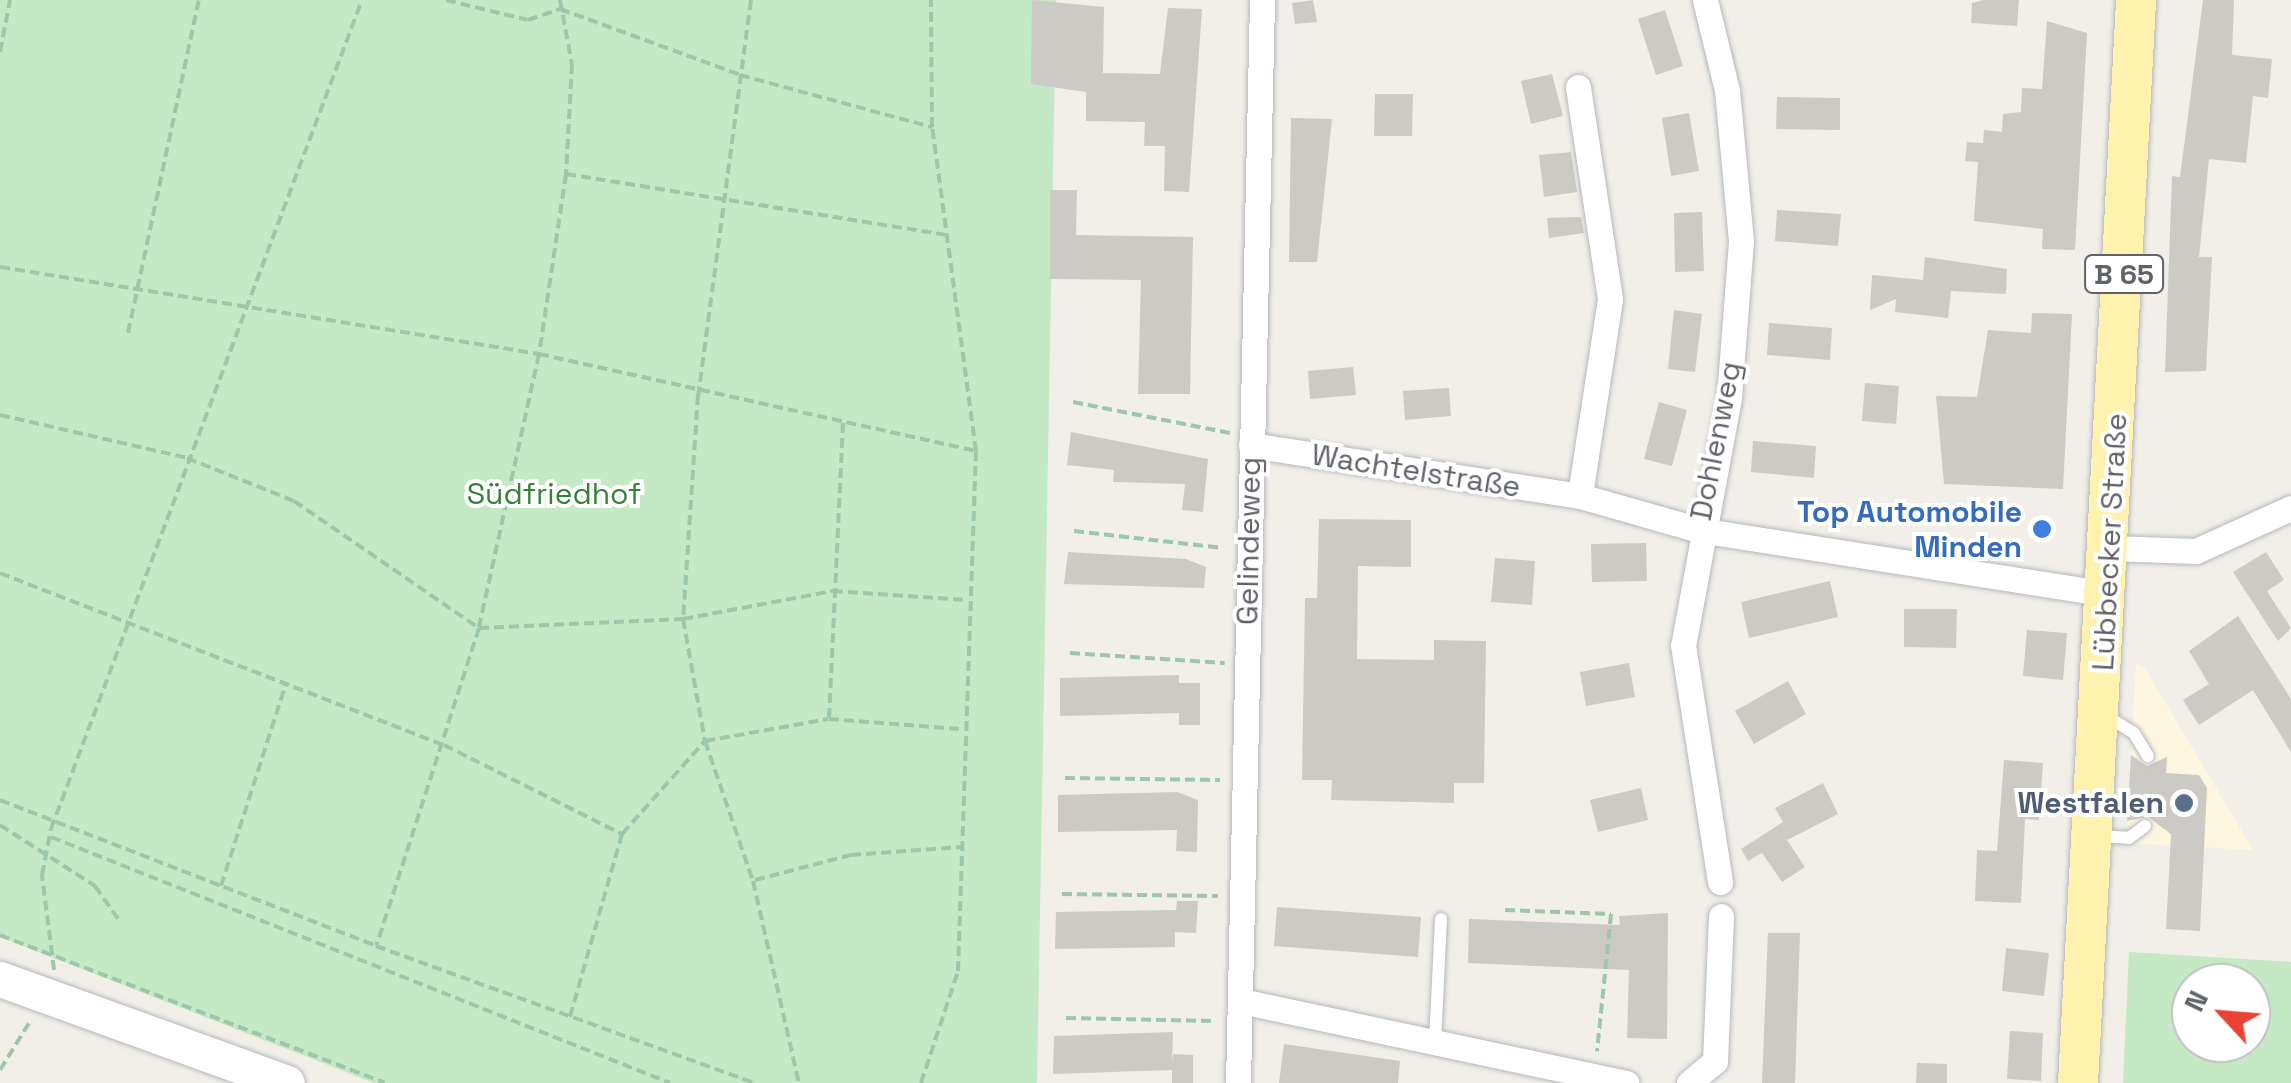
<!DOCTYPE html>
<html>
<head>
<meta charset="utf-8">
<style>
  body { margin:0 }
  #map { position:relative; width:2291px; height:1083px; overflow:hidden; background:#f1efe8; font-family:"Space Grotesk",sans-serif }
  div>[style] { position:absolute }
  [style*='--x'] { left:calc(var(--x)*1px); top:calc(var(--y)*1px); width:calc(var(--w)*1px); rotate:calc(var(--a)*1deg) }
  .commercial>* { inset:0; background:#fef7e0 }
  .green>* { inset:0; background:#c5e8c5 }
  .building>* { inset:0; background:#cccac5 }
  .path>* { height:4px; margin-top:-2px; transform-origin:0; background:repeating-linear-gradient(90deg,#9cc7a9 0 10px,transparent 0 15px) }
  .roads { filter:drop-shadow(0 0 2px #b5b8bc) drop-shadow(0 0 2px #b5b8bc) }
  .lane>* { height:12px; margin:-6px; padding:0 6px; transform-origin:6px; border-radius:6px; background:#fff }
  .street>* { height:25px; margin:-12.5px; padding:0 12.5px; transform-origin:12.5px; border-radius:12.5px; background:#fff }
  .secondary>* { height:35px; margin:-17.5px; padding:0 17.5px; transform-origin:17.5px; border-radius:17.5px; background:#fff }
  .primary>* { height:40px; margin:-20px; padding:0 20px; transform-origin:20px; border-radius:20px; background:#fff2af }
  .dots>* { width:28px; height:28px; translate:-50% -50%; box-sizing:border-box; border:5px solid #fff; border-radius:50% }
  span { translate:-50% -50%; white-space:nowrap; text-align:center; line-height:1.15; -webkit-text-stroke:8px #fff; paint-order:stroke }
  .shield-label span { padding:2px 8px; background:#fff; border:2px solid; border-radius:8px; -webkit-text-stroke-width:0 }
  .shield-label { font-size:28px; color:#5f6368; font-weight:700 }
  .street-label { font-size:30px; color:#5f6368 }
  .park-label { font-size:30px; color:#348238 }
  .shop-label { font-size:30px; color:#366cbe; font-weight:700 }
  .right { translate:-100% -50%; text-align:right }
  .service-label { font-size:30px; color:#4e5e75; font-weight:700 }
  .north { position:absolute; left:2171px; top:963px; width:100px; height:100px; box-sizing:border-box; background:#fff; border:2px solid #bfc1c3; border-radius:50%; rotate:296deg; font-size:28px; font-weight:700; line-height:40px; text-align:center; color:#5f6368 }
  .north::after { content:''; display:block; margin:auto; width:35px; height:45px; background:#ea4335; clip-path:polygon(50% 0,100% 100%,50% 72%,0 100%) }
</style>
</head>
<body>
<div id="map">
  <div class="commercial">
    <div style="clip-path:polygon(2136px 663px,2144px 667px,2253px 850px,2127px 843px)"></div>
  </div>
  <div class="green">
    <div style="clip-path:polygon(0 0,1056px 0,1037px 1083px,374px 1083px,0 937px)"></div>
    <div style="clip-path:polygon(evenodd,2129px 952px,2291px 962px,2291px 1083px,2123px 1083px,2129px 952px,2191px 983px,2251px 983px,2251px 1043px,2191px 1043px,2191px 983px)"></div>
  </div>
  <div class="building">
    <div style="clip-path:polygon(1032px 0,1104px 7px,1103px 73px,1160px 74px,1168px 8px,1202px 9px,1189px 192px,1164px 191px,1165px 146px,1144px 146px,1145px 122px,1086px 121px,1086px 92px,1031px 84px)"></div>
    <div style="clip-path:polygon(1313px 0,1317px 22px,1295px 24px,1292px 3px)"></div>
    <div style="clip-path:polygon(1984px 0,2019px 0,2017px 26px,1971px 23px,1972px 3px)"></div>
    <div style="clip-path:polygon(2203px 0,2234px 0,2232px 55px,2272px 59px,2268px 98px,2253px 96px,2246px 163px,2209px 159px,2199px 257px,2212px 257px,2206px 371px,2165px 372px,2172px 176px,2180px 177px)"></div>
    <div style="clip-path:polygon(1665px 10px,1683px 66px,1656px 75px,1638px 19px)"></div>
    <div style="clip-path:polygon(2047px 21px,2087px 33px,2075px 250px,2042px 249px,2043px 229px,1974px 221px,1978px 162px,1965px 161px,1967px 142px,1983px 143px,1984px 130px,2002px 132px,2003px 114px,2021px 112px,2022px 88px,2042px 89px)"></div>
    <div style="clip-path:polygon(1552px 74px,1563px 116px,1531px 124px,1521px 81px)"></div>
    <div style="clip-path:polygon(1375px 94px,1413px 94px,1412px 136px,1374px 136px)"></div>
    <div style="clip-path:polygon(1777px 97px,1840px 98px,1840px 130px,1776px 129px)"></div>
    <div style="clip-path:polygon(1689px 113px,1699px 171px,1671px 176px,1662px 118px)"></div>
    <div style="clip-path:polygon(1291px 118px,1332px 119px,1317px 262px,1289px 262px)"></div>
    <div style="clip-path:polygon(1571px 152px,1577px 192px,1544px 197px,1539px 155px)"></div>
    <div style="clip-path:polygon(1050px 190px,1077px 190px,1076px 235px,1193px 237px,1190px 394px,1138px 394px,1141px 280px,1050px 279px)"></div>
    <div style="clip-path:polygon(1777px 210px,1841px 214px,1838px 246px,1775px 241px)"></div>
    <div style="clip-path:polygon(1702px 212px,1704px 271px,1675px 272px,1674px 213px)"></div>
    <div style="clip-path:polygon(1581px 217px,1584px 233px,1549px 238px,1547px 218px)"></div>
    <div style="clip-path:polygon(1925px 257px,2007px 269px,2006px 294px,1951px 291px,1948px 318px,1895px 312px,1896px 299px,1870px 310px,1872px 275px,1923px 280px)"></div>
    <div style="clip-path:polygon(1674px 310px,1702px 314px,1695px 372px,1668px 369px)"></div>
    <div style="clip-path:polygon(2032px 313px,2072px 314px,2063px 489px,1944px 484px,1936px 396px,1977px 397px,1988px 330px,2031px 333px)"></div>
    <div style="clip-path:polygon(1769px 323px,1832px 328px,1830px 360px,1767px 355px)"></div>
    <div style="clip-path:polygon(1353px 367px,1356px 395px,1310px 399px,1308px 371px)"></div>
    <div style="clip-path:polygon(1865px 383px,1899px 386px,1896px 424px,1862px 421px)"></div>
    <div style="clip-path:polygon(1449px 388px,1451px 416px,1405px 420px,1403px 391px)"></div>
    <div style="clip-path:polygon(1659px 402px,1687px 410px,1672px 466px,1644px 459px)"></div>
    <div style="clip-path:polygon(1071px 432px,1208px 459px,1203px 512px,1182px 510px,1185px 484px,1113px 482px,1114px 470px,1067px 465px)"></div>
    <div style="clip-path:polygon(1753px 441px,1816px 446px,1814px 478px,1751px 472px)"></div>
    <div style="clip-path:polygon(1319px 519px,1411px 520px,1411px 567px,1358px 566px,1357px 659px,1434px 660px,1434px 640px,1486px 641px,1484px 783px,1454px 783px,1454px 803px,1331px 800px,1332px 780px,1302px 780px,1305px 598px,1317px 598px)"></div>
    <div style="clip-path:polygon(1646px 543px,1647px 581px,1592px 582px,1591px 544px)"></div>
    <div style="clip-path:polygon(1068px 552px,1186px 559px,1206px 567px,1204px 588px,1064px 584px)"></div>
    <div style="clip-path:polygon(2266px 552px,2284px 580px,2267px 591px,2291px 628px,2278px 641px,2233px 572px)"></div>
    <div style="clip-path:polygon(1495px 558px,1535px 561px,1532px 605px,1491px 602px)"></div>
    <div style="clip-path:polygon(1830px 581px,1838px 617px,1749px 638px,1741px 602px)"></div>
    <div style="clip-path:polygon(1904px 609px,1957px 609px,1956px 648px,1904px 647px)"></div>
    <div style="clip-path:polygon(2238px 616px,2291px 699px,2291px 752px,2253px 690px,2199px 725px,2183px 700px,2209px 684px,2189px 651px)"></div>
    <div style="clip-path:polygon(2027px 630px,2067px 633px,2063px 680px,2023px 676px)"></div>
    <div style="clip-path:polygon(1629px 663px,1635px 697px,1586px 706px,1580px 672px)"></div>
    <div style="clip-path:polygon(1179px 675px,1179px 683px,1200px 683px,1200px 725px,1179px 725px,1179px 713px,1060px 716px,1060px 678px)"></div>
    <div style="clip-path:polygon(1788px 681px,1806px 714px,1754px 744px,1735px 711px)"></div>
    <div style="clip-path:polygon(2131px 755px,2147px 766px,2167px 757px,2166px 773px,2199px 775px,2207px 788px,2200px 931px,2166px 929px,2171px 834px,2148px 817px,2127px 821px)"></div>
    <div style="clip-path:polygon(2004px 760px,2043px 763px,2039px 820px,2025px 819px,2021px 903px,1975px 901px,1977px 850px,1997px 851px)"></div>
    <div style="clip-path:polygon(1823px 783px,1838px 814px,1787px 840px,1805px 867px,1782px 882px,1762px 853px,1748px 861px,1741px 849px,1783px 822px,1775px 808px)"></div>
    <div style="clip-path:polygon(1641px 788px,1648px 820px,1598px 832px,1590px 800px)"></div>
    <div style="clip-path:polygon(1177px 792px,1198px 800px,1197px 852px,1176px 851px,1177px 830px,1058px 832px,1058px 795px)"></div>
    <div style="clip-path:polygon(1177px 901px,1198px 901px,1196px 933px,1175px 932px,1175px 947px,1055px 949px,1056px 912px,1176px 910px)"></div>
    <div style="clip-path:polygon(1277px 907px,1421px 917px,1418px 957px,1274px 946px)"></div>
    <div style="clip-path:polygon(1668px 913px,1667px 1039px,1627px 1038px,1629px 970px,1468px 963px,1469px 919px,1620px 925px,1619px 916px)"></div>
    <div style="clip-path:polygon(1768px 933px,1800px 933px,1795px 1083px,1762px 1083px)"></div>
    <div style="clip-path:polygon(2006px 948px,2049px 953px,2044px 996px,2002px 991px)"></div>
    <div style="clip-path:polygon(2010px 1031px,2043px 1033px,2041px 1081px,2007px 1079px)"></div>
    <div style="clip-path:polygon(1173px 1032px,1172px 1063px,1173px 1054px,1193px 1055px,1193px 1083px,1172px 1083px,1172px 1070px,1053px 1074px,1054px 1036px)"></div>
    <div style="clip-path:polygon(1284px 1044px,1400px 1061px,1398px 1083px,1279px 1083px)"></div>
    <div style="clip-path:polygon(1917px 1063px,1947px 1064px,1947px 1083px,1916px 1083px)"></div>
  </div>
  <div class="path">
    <div style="--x:446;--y:0;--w:84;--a:13.7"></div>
    <div style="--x:528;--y:20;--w:34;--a:-19"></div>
    <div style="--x:560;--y:9;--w:192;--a:20.1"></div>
    <div style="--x:740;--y:75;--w:199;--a:15.2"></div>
    <div style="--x:560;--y:0;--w:65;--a:79.4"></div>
    <div style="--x:572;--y:64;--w:110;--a:93.1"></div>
    <div style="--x:566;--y:174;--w:182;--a:98.5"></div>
    <div style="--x:539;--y:354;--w:280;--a:102.4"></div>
    <div style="--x:479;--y:628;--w:334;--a:107.9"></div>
    <div style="--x:376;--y:946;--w:402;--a:19.9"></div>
    <div style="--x:751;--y:0;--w:399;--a:97.6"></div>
    <div style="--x:698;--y:395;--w:225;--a:93.8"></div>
    <div style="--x:683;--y:619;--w:124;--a:79.8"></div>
    <div style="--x:705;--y:741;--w:148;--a:71.1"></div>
    <div style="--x:753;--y:881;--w:207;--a:77.2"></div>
    <div style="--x:0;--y:52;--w:53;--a:-79.1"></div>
    <div style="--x:566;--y:174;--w:385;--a:9.1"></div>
    <div style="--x:0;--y:267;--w:546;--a:9.17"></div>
    <div style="--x:539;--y:354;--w:448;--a:12.5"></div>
    <div style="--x:128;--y:333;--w:340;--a:-78"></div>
    <div style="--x:1073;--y:402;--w:160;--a:11.2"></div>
    <div style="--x:0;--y:415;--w:192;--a:12.9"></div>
    <div style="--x:187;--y:458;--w:115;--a:21.9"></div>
    <div style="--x:294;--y:501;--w:224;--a:34.5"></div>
    <div style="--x:479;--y:628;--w:204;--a:-2.5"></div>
    <div style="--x:683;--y:619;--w:153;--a:-10.6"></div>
    <div style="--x:833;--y:591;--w:134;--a:3.8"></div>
    <div style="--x:843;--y:423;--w:296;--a:92.7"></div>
    <div style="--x:829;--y:719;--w:131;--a:4.4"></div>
    <div style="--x:1074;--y:531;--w:150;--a:6.5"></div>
    <div style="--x:0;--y:573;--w:476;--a:21.2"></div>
    <div style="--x:444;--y:745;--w:199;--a:26.6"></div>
    <div style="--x:622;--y:834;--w:190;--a:105.9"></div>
    <div style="--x:1070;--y:653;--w:155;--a:3.7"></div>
    <div style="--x:1065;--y:778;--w:155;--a:0.7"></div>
    <div style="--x:0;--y:800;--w:403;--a:21.2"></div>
    <div style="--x:0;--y:825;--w:113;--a:32.7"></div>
    <div style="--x:95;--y:886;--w:42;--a:54.8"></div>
    <div style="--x:622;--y:834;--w:125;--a:-48.3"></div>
    <div style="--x:705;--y:741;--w:125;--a:-10.1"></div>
    <div style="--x:51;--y:837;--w:666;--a:21.67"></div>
    <div style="--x:755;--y:880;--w:99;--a:-14.6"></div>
    <div style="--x:851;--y:855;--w:110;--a:-4.2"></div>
    <div style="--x:221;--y:886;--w:213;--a:-72.2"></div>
    <div style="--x:1062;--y:894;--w:156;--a:0.7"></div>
    <div style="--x:1505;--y:910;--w:106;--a:2.2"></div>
    <div style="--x:1611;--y:914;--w:138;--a:95.8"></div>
    <div style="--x:0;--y:935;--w:412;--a:21"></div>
    <div style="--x:54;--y:970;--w:96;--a:-97.2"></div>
    <div style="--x:42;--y:875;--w:47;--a:-78.9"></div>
    <div style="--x:51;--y:829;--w:885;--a:-69.44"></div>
    <div style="--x:1066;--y:1018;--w:150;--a:1.1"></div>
    <div style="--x:0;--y:1070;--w:55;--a:-58.3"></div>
    <div style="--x:921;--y:1083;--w:118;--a:-71.7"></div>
    <div style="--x:958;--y:971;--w:520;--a:-88.02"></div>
    <div style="--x:976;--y:451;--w:327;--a:-97.7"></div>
    <div style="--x:932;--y:127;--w:127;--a:-90.5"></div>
  </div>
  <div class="roads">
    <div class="lane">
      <div style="--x:2105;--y:715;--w:34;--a:32"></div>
      <div style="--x:2134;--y:733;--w:27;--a:59"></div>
      <div style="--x:2095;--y:836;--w:34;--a:3"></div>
      <div style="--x:2129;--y:838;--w:20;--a:-37"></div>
      <div style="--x:1435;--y:1042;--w:123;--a:-87.2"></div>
    </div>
    <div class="street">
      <div style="--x:1705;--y:0;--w:93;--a:76.3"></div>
      <div style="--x:1727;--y:90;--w:152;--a:84.7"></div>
      <div style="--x:1741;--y:241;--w:157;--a:94.4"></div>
      <div style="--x:1729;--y:398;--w:251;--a:100.5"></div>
      <div style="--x:1683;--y:645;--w:240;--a:81.1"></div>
      <div style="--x:1578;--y:87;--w:214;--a:81.4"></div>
      <div style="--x:1610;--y:299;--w:199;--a:98.7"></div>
      <div style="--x:1251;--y:445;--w:333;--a:8.8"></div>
      <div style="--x:1580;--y:496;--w:124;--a:15.9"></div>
      <div style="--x:1699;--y:530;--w:413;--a:8.9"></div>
      <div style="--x:2109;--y:548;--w:87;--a:2"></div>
      <div style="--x:2196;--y:551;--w:104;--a:-24.4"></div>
      <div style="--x:1241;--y:1001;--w:394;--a:12"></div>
      <div style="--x:1238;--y:1083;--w:1083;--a:-88.73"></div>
      <div style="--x:1689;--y:1083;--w:34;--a:-40"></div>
      <div style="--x:1715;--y:1061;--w:145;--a:-87.6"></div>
    </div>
    <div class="secondary">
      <div style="--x:0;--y:979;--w:305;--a:19.9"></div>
    </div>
    <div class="primary">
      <div style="--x:2078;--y:1083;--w:1085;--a:-86.93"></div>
    </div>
  </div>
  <div class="dots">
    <div style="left:2042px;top:529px;background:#3f7fe0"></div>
    <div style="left:2184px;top:803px;background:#5c6f8a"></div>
  </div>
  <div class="shield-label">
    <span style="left:2124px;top:274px">B 65</span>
  </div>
  <div class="street-label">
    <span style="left:1716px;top:441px;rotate:-79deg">Dohlenweg</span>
    <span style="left:1416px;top:471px;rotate:9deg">Wachtelstraße</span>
    <span style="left:1249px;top:541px;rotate:-89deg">Gelindeweg</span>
    <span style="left:2110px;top:542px;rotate:-87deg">Lübbecker Straße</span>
  </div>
  <div class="park-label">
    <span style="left:554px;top:494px">Südfriedhof</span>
  </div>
  <div class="shop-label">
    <span class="right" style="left:2022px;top:529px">Top Automobile<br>Minden</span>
  </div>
  <div class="service-label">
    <span class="right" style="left:2164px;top:803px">Westfalen</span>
  </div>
  <div class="north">N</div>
</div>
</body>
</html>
